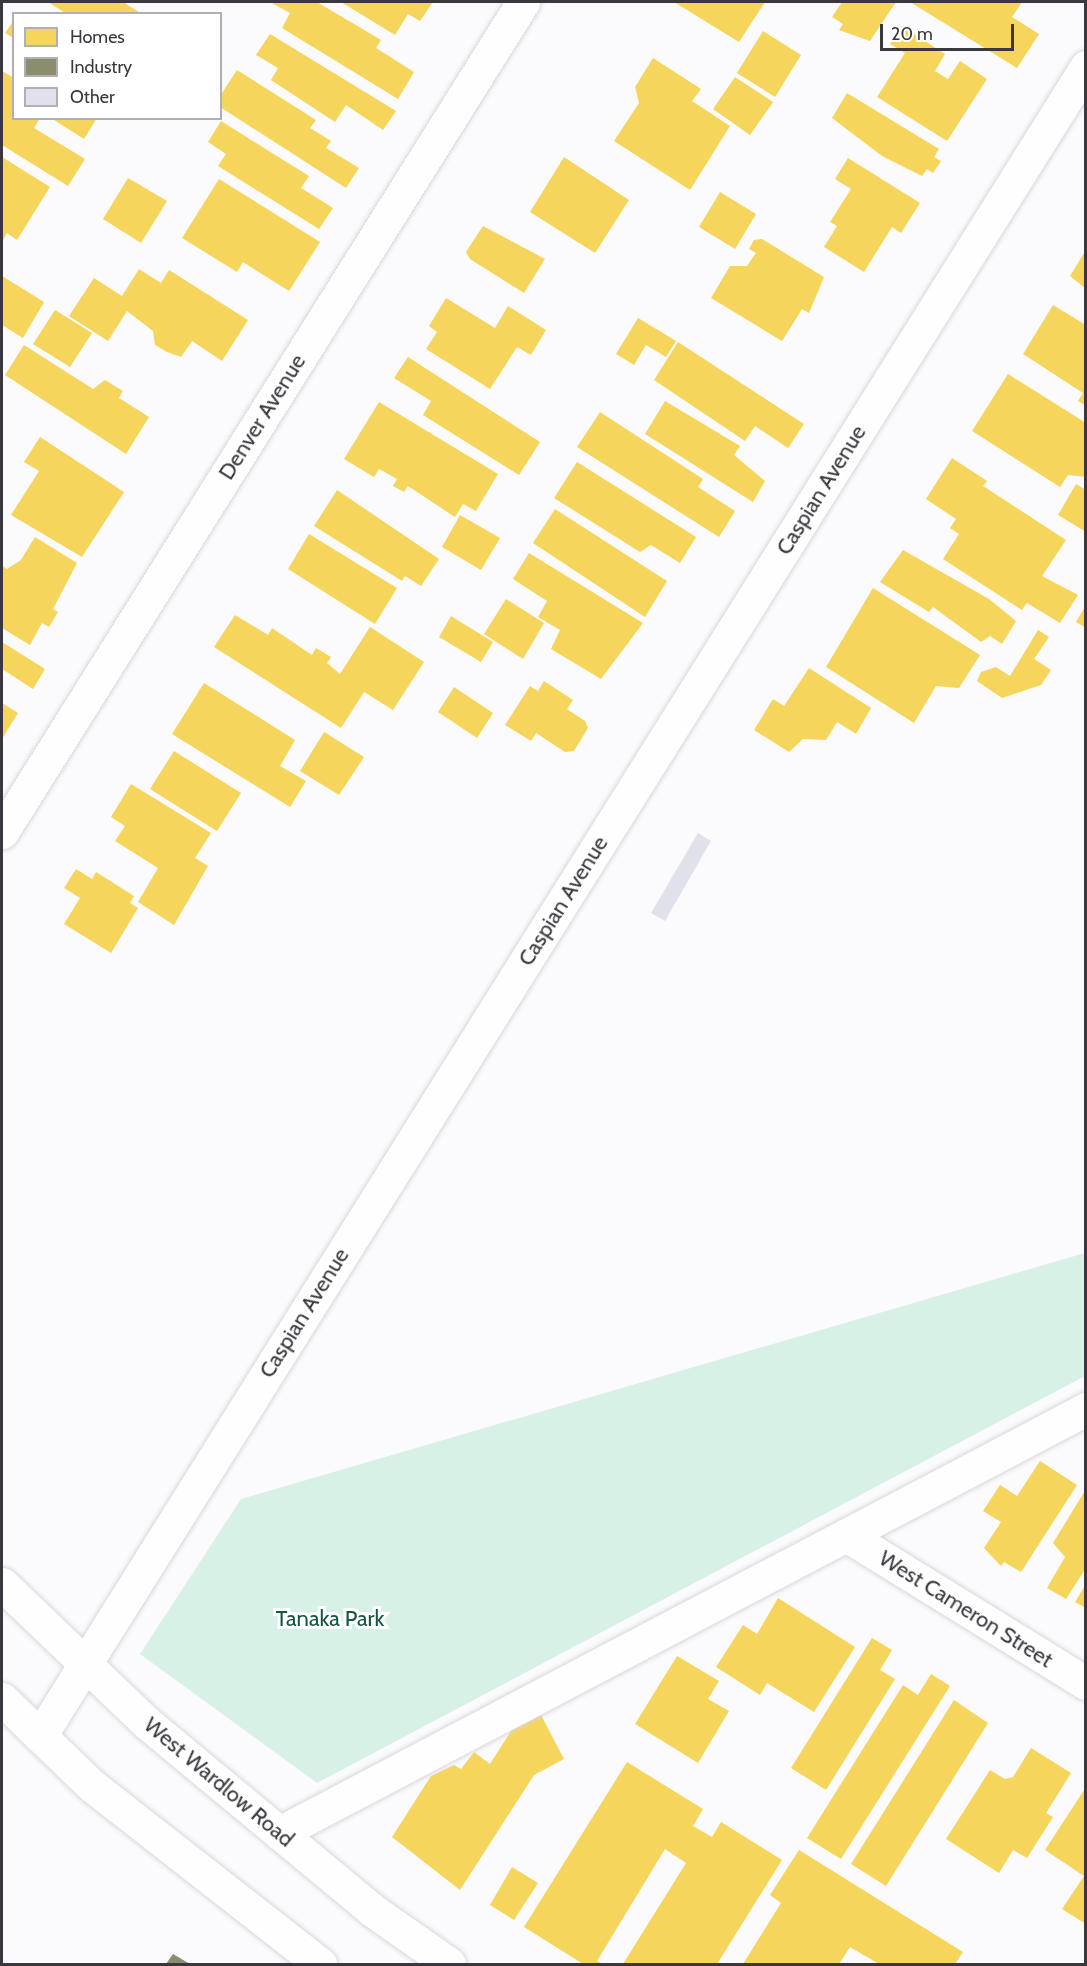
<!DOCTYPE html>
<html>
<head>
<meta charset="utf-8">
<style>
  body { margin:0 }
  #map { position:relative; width:1087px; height:1966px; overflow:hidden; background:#fbfafc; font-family:Cabin,sans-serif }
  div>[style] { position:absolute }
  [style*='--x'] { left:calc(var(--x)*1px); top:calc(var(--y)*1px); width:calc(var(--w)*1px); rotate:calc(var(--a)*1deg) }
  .green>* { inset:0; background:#d8f1e6 }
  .homes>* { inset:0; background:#f6d55c }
  .industry>* { inset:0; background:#8c8c6e }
  .building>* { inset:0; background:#e1e1eb }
  .roads { filter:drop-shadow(0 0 2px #d9d7db) drop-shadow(0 0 2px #d9d7db) }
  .street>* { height:33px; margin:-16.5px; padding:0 16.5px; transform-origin:16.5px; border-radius:16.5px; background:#fefeff }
  .secondary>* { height:33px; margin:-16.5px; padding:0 16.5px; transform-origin:16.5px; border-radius:16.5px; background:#fefeff }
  span { translate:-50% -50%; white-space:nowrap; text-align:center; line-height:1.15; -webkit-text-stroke:6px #fff; paint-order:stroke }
  .street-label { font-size:22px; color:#3a373f }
  .park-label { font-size:22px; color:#16563f }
  .frame { position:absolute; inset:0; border:3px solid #3a373f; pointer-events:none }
  .legend { position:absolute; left:12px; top:12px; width:210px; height:108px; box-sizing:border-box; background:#fff; border:2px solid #b0afb2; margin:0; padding:8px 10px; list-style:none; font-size:18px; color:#3a373f }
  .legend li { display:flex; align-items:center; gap:12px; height:30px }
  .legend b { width:30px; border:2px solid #b0afb2 }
  .scale { position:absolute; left:880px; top:24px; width:134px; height:27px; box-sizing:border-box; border:3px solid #3a373f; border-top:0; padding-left:8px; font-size:18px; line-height:21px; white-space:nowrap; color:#3a373f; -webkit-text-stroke:4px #fff; paint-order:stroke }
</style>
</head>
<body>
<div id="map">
  <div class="green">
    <div style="clip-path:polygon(1085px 1253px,1085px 1376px,317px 1783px,140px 1654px,241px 1499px)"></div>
  </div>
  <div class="homes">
    <div style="clip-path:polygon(48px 2px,123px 2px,142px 14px,67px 14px)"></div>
    <div style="clip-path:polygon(270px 2px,317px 2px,381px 40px,376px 48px,414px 72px,398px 99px,282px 28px,290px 13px)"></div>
    <div style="clip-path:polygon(341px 2px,433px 2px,420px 21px,408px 14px,395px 35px)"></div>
    <div style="clip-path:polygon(674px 2px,765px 2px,739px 42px)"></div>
    <div style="clip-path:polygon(842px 2px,896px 2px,870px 41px,839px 30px,843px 24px,832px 17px)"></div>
    <div style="clip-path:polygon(910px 2px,1022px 2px,1012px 17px,1039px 34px,1017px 68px)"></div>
    <div style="clip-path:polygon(14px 20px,14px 38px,5px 33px)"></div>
    <div style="clip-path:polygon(902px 26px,945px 54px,935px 71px,948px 79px,960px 61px,987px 79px,947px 141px,877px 97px,905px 53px,890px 44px)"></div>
    <div style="clip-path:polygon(763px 31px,801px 55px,775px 97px,737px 73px)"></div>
    <div style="clip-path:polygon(270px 34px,396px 111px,383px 130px,346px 105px,335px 122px,271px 80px,278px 68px,256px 55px)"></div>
    <div style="clip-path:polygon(653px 58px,701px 89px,692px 101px,730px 126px,690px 190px,614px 141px,639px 103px,635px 87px)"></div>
    <div style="clip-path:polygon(237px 70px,316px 120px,310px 128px,331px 141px,326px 148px,359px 168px,346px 188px,220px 107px,220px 96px)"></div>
    <div style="clip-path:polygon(2px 71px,14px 78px,14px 118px,40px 118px,34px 128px,85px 159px,68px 186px,2px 145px)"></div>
    <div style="clip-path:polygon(735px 77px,773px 102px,750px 135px,713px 109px)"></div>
    <div style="clip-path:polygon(847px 93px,939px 149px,934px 157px,941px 161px,933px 173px,927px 169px,922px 176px,882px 156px,832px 118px)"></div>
    <div style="clip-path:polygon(51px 118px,97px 118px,84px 139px)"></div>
    <div style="clip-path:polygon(221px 121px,309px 176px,301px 188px,333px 208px,319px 229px,218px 166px,226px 154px,208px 142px)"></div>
    <div style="clip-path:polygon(2px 157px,50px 187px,17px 240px,7px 233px,2px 242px)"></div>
    <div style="clip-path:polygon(564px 157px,629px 200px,595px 253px,530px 212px)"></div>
    <div style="clip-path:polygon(848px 158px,920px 203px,901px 233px,892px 227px,864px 272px,824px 247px,837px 226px,830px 222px,851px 189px,835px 179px)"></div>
    <div style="clip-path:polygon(128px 178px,167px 201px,141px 243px,103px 219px)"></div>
    <div style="clip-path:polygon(219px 179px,320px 242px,289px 291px,243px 262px,237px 272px,182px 238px)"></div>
    <div style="clip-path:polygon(720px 192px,756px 214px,735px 249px,699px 227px)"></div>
    <div style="clip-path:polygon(483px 226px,545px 259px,524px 293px,470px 259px,466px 252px)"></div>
    <div style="clip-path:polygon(762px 239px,824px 277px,809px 313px,802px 309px,782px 341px,711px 298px,730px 266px,747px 266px,756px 253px,749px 249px,754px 240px)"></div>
    <div style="clip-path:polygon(1086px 250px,1086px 289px,1070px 276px)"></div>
    <div style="clip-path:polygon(139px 269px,161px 283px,169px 270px,248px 320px,222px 361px,192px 341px,181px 357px,167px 352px,155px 345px,153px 331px,127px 311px,108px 341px,69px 316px,94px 278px,122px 296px)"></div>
    <div style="clip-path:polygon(2px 276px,44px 302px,23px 338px,2px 325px)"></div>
    <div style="clip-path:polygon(446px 298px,495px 328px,508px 306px,546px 330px,531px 355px,517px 347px,490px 389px,426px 349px,437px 332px,429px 326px)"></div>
    <div style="clip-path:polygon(1053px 305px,1086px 325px,1086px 406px,1078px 401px,1083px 393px,1023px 354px)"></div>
    <div style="clip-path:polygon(55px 310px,92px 333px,70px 367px,33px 344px)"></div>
    <div style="clip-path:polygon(638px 318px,676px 341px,666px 357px,646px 345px,634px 365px,616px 354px)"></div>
    <div style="clip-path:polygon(678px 342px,804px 424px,788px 448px,755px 426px,745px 441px,654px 380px)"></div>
    <div style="clip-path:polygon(24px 345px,93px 389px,105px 380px,123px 391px,119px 398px,149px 417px,126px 454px,5px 375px)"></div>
    <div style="clip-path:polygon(408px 357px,540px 442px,519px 475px,423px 415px,431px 401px,394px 378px)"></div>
    <div style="clip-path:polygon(1008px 374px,1086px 423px,1086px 477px,1068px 475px,1060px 487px,972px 431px)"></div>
    <div style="clip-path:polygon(665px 401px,740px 446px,734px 455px,765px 481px,753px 502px,645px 434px)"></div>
    <div style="clip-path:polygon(379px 402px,498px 474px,476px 511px,463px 504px,455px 517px,408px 486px,404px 492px,393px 486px,397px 479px,379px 469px,374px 477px,344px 459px)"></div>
    <div style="clip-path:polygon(600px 412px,703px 479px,698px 487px,735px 511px,719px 537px,577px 447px)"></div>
    <div style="clip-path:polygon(40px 437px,124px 492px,82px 557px,11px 515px,39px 471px,24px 462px)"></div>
    <div style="clip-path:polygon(952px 458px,987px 481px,983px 486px,1066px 540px,1042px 576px,1078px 595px,1060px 623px,1027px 603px,1022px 610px,943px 559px,959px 534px,950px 528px,956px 519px,926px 499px)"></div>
    <div style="clip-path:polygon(577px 462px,696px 537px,680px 563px,651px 545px,640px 552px,554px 498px)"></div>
    <div style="clip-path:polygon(1076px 484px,1086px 490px,1086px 532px,1058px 515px)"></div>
    <div style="clip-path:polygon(337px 490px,439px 559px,421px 586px,405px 576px,402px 581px,314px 526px)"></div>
    <div style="clip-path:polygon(555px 509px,667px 581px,645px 617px,533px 543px)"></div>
    <div style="clip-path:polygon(460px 515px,500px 538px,481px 570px,442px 547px)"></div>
    <div style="clip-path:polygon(309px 534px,397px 588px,375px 624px,288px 569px)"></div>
    <div style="clip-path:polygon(35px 537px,77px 563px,53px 609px,58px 612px,49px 627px,42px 623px,30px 645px,2px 628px,2px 566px,7px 569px,21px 560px)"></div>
    <div style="clip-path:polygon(903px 550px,989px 599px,1016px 621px,1002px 644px,990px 636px,981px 642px,933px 607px,929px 612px,880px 582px)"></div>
    <div style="clip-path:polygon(529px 553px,643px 623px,601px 679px,551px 649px,560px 630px,538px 617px,547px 601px,513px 579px)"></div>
    <div style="clip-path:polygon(873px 588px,980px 655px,959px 688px,936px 686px,914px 723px,826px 667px)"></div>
    <div style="clip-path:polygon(506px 599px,544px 623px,523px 659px,484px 634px)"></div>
    <div style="clip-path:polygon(1086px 605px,1086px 628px,1076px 622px)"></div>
    <div style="clip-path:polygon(235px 615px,268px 635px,272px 628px,312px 655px,316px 648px,331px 657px,327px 663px,340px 674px,370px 627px,424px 662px,393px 710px,364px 692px,341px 728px,214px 647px)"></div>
    <div style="clip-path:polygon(451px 616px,493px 642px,481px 662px,439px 637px)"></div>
    <div style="clip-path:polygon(1038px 630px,1049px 637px,1034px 659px,1051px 670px,1041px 685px,1002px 698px,977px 681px,981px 672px,996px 667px,1010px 676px)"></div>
    <div style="clip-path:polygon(2px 642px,45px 669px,33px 689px,2px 669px)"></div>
    <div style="clip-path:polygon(809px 668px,871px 708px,856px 734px,837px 722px,826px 740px,803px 739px,789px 752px,754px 730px,773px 699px,784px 706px)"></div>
    <div style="clip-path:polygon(544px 681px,573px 700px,567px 709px,585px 721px,588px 728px,574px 751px,565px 752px,536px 733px,531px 741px,505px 725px,530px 686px,538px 691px)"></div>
    <div style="clip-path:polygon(204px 683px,295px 740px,280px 766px,306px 781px,290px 807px,172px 734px)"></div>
    <div style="clip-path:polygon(454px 687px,493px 713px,477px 738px,438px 712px)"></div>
    <div style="clip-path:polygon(2px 703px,18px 713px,2px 739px)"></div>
    <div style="clip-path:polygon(324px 732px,364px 757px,339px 795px,300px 771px)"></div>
    <div style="clip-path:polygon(174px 751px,241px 793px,217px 831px,150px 789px)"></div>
    <div style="clip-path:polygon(131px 784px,211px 833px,195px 858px,208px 866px,174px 925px,138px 902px,158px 868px,115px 841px,125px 826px,111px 817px)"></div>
    <div style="clip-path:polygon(76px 869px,92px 879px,96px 872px,134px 896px,130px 903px,138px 908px,111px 953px,64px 924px,80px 898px,64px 888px)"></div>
    <div style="clip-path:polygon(1040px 1461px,1077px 1485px,1021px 1572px,1004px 1562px,1001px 1566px,984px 1548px,1001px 1522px,983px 1511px,1000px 1485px,1017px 1496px)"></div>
    <div style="clip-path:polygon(1086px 1489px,1086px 1568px,1066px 1599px,1047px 1588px,1065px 1557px,1053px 1543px)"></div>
    <div style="clip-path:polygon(1086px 1584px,1086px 1608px,1075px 1602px)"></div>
    <div style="clip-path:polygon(778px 1598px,855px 1647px,814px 1712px,767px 1683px,760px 1695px,716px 1667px,743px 1625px,757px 1634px)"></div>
    <div style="clip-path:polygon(872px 1638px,892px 1650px,880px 1670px,895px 1679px,826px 1790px,791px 1768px)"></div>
    <div style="clip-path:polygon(677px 1656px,719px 1681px,708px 1699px,729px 1711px,698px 1763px,635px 1724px)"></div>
    <div style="clip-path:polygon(931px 1674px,950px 1686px,841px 1859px,807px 1838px,903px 1685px,918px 1695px)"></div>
    <div style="clip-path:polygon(954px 1700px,988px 1723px,886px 1886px,851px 1864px)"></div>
    <div style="clip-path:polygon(541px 1715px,564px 1759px,534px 1775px,460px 1890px,392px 1837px,431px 1776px,454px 1765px,461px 1769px,474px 1752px,490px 1764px,511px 1731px)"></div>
    <div style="clip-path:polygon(1031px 1748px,1071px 1773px,1046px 1813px,1053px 1817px,1027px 1858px,1013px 1850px,999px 1873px,946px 1839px,990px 1770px,1005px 1779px,1013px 1777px)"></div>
    <div style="clip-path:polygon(627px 1762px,703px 1809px,693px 1826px,712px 1837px,721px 1822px,782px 1860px,717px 1964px,623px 1964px,686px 1863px,665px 1849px,597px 1961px,603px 1964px,583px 1964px,524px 1927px)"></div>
    <div style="clip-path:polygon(1086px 1787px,1086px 1924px,1062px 1909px,1084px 1876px,1045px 1850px)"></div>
    <div style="clip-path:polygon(799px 1850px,963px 1952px,955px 1964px,879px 1964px,850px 1947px,839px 1964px,743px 1964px,781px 1903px,770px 1895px)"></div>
    <div style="clip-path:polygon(512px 1867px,538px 1883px,514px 1920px,490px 1905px)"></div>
  </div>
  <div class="industry">
    <div style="clip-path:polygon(173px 1954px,190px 1964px,166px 1964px)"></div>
  </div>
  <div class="building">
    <div style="clip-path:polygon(698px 833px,711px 841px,665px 921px,651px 913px)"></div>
  </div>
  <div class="roads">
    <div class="street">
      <div style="--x:2;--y:832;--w:980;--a:-57.88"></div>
      <div style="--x:846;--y:1535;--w:282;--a:31.7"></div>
      <div style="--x:40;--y:1736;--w:1970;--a:-57.92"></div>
      <div style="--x:279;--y:1833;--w:912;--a:-27.72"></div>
    </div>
    <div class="secondary">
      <div style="--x:2;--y:1584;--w:201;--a:43.8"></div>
      <div style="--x:147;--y:1723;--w:293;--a:39.7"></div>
      <div style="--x:372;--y:1910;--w:94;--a:35"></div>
      <div style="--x:2;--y:1699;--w:124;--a:44"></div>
      <div style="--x:91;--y:1785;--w:291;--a:38"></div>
    </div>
  </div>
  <div class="street-label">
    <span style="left:262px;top:417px;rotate:-58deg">Denver Avenue</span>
    <span style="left:821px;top:490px;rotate:-58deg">Caspian Avenue</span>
    <span style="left:563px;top:901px;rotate:-58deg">Caspian Avenue</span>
    <span style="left:304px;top:1313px;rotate:-58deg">Caspian Avenue</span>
    <span style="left:966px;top:1609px;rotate:32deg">West Cameron Street</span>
    <span style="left:219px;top:1782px;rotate:40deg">West Wardlow Road</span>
  </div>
  <div class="park-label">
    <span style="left:330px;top:1619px">Tanaka Park</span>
  </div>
  <div class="frame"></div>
  <ul class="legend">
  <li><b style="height:16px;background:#f6d55c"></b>Homes</li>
  <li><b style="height:16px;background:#8c8c6e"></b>Industry</li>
  <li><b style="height:16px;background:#e1e1eb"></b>Other</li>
  </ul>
  <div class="scale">20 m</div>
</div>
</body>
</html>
